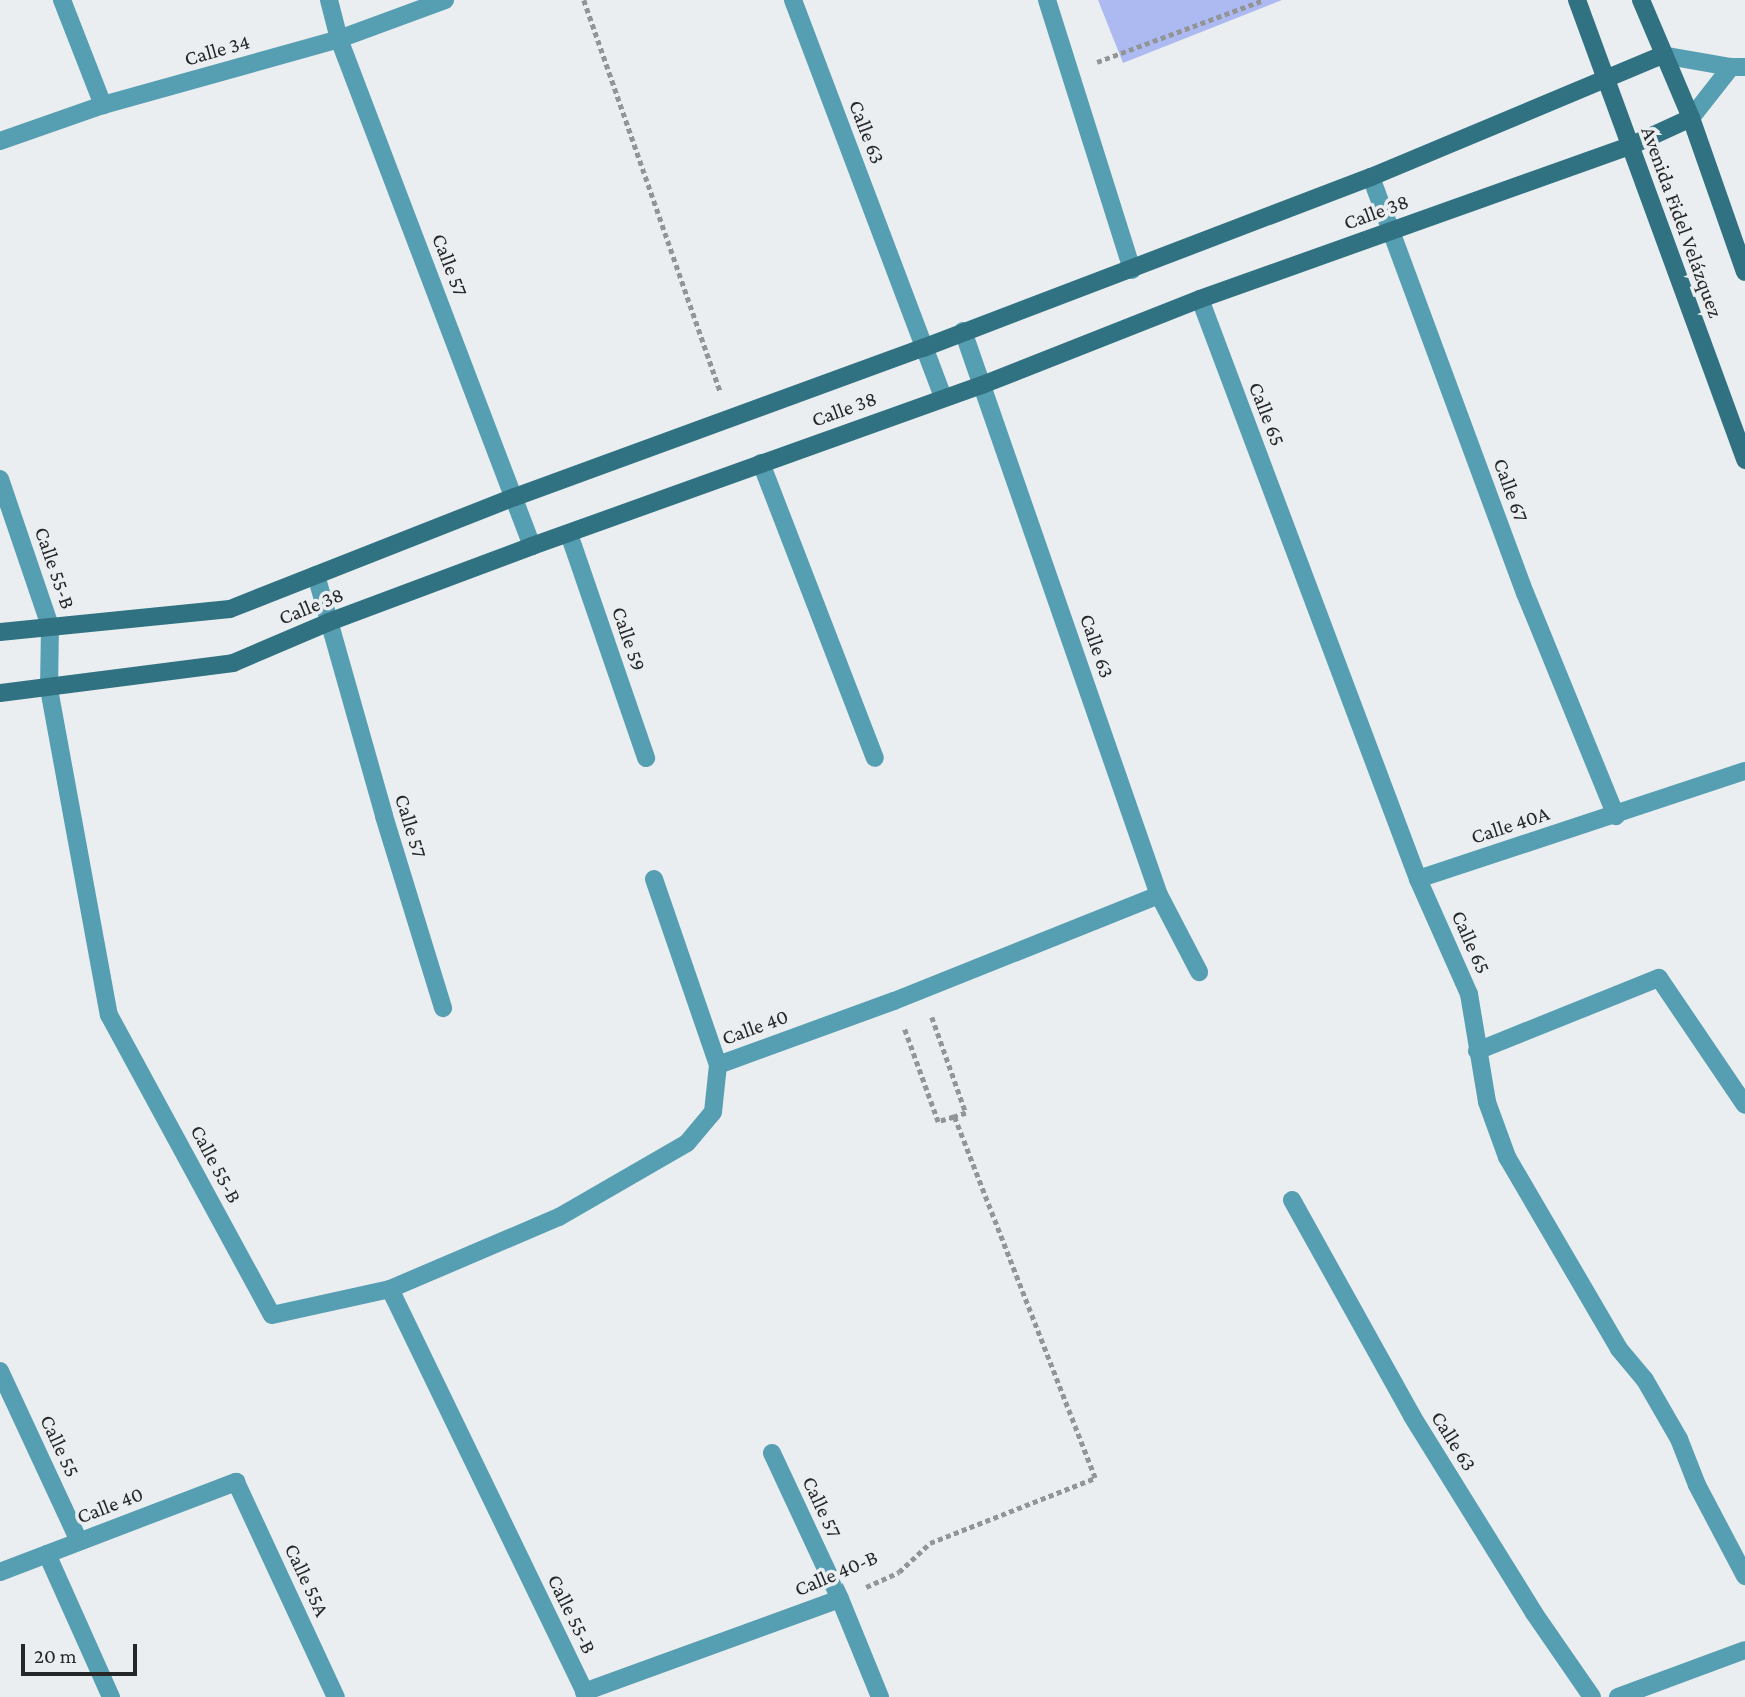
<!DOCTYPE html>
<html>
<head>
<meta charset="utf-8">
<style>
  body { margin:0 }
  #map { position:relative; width:1745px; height:1697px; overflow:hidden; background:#eaeef0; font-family:"Crimson Pro",serif }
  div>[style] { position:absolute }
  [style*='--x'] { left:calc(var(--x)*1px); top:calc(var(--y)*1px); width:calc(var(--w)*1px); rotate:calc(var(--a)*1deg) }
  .green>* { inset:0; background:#adbaf2 }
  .path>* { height:4.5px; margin-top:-2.25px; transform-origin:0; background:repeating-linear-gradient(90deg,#929496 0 5px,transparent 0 8.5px) }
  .street>* { height:18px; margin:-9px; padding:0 9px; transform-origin:9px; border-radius:9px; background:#569eb2 }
  .secondary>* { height:18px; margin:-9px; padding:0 9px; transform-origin:9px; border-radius:9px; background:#307182 }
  span { translate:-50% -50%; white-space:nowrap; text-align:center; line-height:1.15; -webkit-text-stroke:7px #eaeef0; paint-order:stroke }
  .street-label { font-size:21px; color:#262728 }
  .scale { position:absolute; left:21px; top:1644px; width:116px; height:32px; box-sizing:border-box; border:4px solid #262728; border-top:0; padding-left:9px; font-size:21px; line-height:24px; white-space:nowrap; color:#262728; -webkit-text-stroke:5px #eaeef0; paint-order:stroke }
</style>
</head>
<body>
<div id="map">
  <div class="green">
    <div style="clip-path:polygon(1098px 0,1282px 0,1123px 63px)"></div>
  </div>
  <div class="path">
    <div style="--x:584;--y:0;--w:414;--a:70.8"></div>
    <div style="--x:1097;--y:62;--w:178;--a:-20.4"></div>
    <div style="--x:932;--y:1017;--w:102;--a:70.5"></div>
    <div style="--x:966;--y:1113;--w:13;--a:162"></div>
    <div style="--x:866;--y:1587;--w:36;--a:-24"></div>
    <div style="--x:899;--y:1572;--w:42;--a:-43.1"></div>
    <div style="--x:930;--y:1543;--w:177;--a:-21.5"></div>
    <div style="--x:1095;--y:1478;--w:388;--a:-111.3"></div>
    <div style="--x:954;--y:1117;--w:17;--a:163"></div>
    <div style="--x:938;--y:1122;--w:100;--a:-109.9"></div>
  </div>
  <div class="street">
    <div style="--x:62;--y:0;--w:113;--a:68.7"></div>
    <div style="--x:329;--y:0;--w:40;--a:75.6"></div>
    <div style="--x:339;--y:39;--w:542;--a:69.16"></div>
    <div style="--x:793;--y:0;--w:424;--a:69.3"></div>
    <div style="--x:1047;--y:0;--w:283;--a:72.5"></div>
    <div style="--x:1662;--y:55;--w:70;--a:9.9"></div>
    <div style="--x:1731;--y:67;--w:14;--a:0"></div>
    <div style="--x:1691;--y:118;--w:65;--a:-51.9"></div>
    <div style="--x:0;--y:141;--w:109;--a:-19.3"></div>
    <div style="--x:103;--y:105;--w:245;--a:-15.6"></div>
    <div style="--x:339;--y:39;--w:113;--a:-20.2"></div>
    <div style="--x:1371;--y:177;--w:444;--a:69.7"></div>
    <div style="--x:1525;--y:593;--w:241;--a:67.8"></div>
    <div style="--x:1200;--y:299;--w:620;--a:69.4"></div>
    <div style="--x:1418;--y:879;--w:126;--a:66.1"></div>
    <div style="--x:1469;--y:994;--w:109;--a:80.5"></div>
    <div style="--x:1487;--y:1102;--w:59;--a:70"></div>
    <div style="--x:1507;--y:1157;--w:222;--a:59.7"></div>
    <div style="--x:1619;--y:1349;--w:40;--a:50"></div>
    <div style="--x:1645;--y:1380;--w:68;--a:60"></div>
    <div style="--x:1679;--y:1439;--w:49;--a:68.6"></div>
    <div style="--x:1697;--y:1485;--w:103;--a:62.2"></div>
    <div style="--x:963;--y:331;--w:597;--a:70.84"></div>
    <div style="--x:1159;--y:895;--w:87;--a:62.5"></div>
    <div style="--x:761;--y:463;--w:316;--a:68.9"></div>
    <div style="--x:0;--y:479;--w:155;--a:71.2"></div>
    <div style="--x:50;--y:626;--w:63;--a:90.9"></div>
    <div style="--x:49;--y:689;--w:331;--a:79.6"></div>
    <div style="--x:109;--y:1015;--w:341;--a:61.5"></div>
    <div style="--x:272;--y:1315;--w:121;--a:-12.4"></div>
    <div style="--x:390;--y:1289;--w:184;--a:-23.1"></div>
    <div style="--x:559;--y:1217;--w:148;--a:-30"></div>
    <div style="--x:687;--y:1143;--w:40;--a:-50"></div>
    <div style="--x:713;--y:1112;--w:47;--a:-83.9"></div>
    <div style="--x:718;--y:1065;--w:187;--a:-20"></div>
    <div style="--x:894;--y:1001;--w:285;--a:-21.8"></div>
    <div style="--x:569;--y:534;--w:237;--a:71"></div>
    <div style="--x:316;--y:575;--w:250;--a:74.2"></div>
    <div style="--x:384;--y:816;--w:201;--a:72.9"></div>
    <div style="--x:654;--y:879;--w:197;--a:71"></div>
    <div style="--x:1418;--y:879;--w:344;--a:-18.3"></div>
    <div style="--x:1477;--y:1051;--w:196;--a:-21.9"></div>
    <div style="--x:1659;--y:978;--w:153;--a:55.9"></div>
    <div style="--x:1292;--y:1200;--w:247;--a:60.9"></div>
    <div style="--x:1412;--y:1416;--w:232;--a:58.2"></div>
    <div style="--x:1534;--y:1613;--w:102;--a:55.4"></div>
    <div style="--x:390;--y:1289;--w:453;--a:64.2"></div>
    <div style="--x:0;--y:1371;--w:187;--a:65.1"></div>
    <div style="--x:772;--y:1453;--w:161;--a:65"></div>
    <div style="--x:840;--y:1599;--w:106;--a:67.8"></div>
    <div style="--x:47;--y:1554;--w:157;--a:65.9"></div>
    <div style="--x:0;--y:1572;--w:253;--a:-20.9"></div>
    <div style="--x:236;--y:1482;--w:237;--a:65.1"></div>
    <div style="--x:584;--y:1692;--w:272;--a:-20"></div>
    <div style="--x:1618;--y:1697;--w:135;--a:-20.3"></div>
  </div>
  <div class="secondary">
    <div style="--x:1577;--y:0;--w:490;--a:69.9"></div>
    <div style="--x:1641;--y:0;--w:128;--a:67"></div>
    <div style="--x:1691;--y:118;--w:163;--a:70.7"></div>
    <div style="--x:0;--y:632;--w:231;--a:-5.7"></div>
    <div style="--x:230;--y:609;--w:306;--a:-21.5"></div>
    <div style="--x:515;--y:497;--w:434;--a:-20.1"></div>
    <div style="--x:923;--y:348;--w:480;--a:-20.9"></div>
    <div style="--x:1371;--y:177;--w:316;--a:-22.7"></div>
    <div style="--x:0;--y:693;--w:235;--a:-7.3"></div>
    <div style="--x:233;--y:663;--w:104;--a:-23.1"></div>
    <div style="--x:329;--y:622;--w:217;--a:-20.5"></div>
    <div style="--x:532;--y:546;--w:478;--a:-19.7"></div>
    <div style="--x:982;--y:385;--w:234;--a:-21.5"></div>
    <div style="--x:1200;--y:299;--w:456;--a:-19.6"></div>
    <div style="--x:1630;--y:146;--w:67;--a:-24.7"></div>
  </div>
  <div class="street-label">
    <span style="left:217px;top:50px;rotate:-16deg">Calle 34</span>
    <span style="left:867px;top:132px;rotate:69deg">Calle 63</span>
    <span style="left:1376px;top:212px;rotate:-20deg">Calle 38</span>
    <span style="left:1682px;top:222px;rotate:70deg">Avenida Fidel Velázquez</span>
    <span style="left:450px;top:265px;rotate:69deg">Calle 57</span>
    <span style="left:844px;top:409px;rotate:-20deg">Calle 38</span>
    <span style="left:1267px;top:414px;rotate:69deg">Calle 65</span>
    <span style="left:1511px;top:490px;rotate:70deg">Calle 67</span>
    <span style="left:55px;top:568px;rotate:71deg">Calle 55-B</span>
    <span style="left:311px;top:606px;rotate:-22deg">Calle 38</span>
    <span style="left:629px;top:639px;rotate:71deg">Calle 59</span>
    <span style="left:1097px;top:646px;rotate:71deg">Calle 63</span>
    <span style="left:1510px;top:825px;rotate:-18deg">Calle 40A</span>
    <span style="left:411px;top:826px;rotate:73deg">Calle 57</span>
    <span style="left:1471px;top:942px;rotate:66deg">Calle 65</span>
    <span style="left:755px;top:1027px;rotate:-20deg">Calle 40</span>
    <span style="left:216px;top:1164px;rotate:62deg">Calle 55-B</span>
    <span style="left:1454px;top:1441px;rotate:58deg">Calle 63</span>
    <span style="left:60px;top:1446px;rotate:65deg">Calle 55</span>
    <span style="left:110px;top:1505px;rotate:-21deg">Calle 40</span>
    <span style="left:822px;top:1507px;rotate:65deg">Calle 57</span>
    <span style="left:836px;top:1573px;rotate:-23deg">Calle 40-B</span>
    <span style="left:307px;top:1580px;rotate:65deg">Calle 55A</span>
    <span style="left:572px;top:1614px;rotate:64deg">Calle 55-B</span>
  </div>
  <div class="scale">20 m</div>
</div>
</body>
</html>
